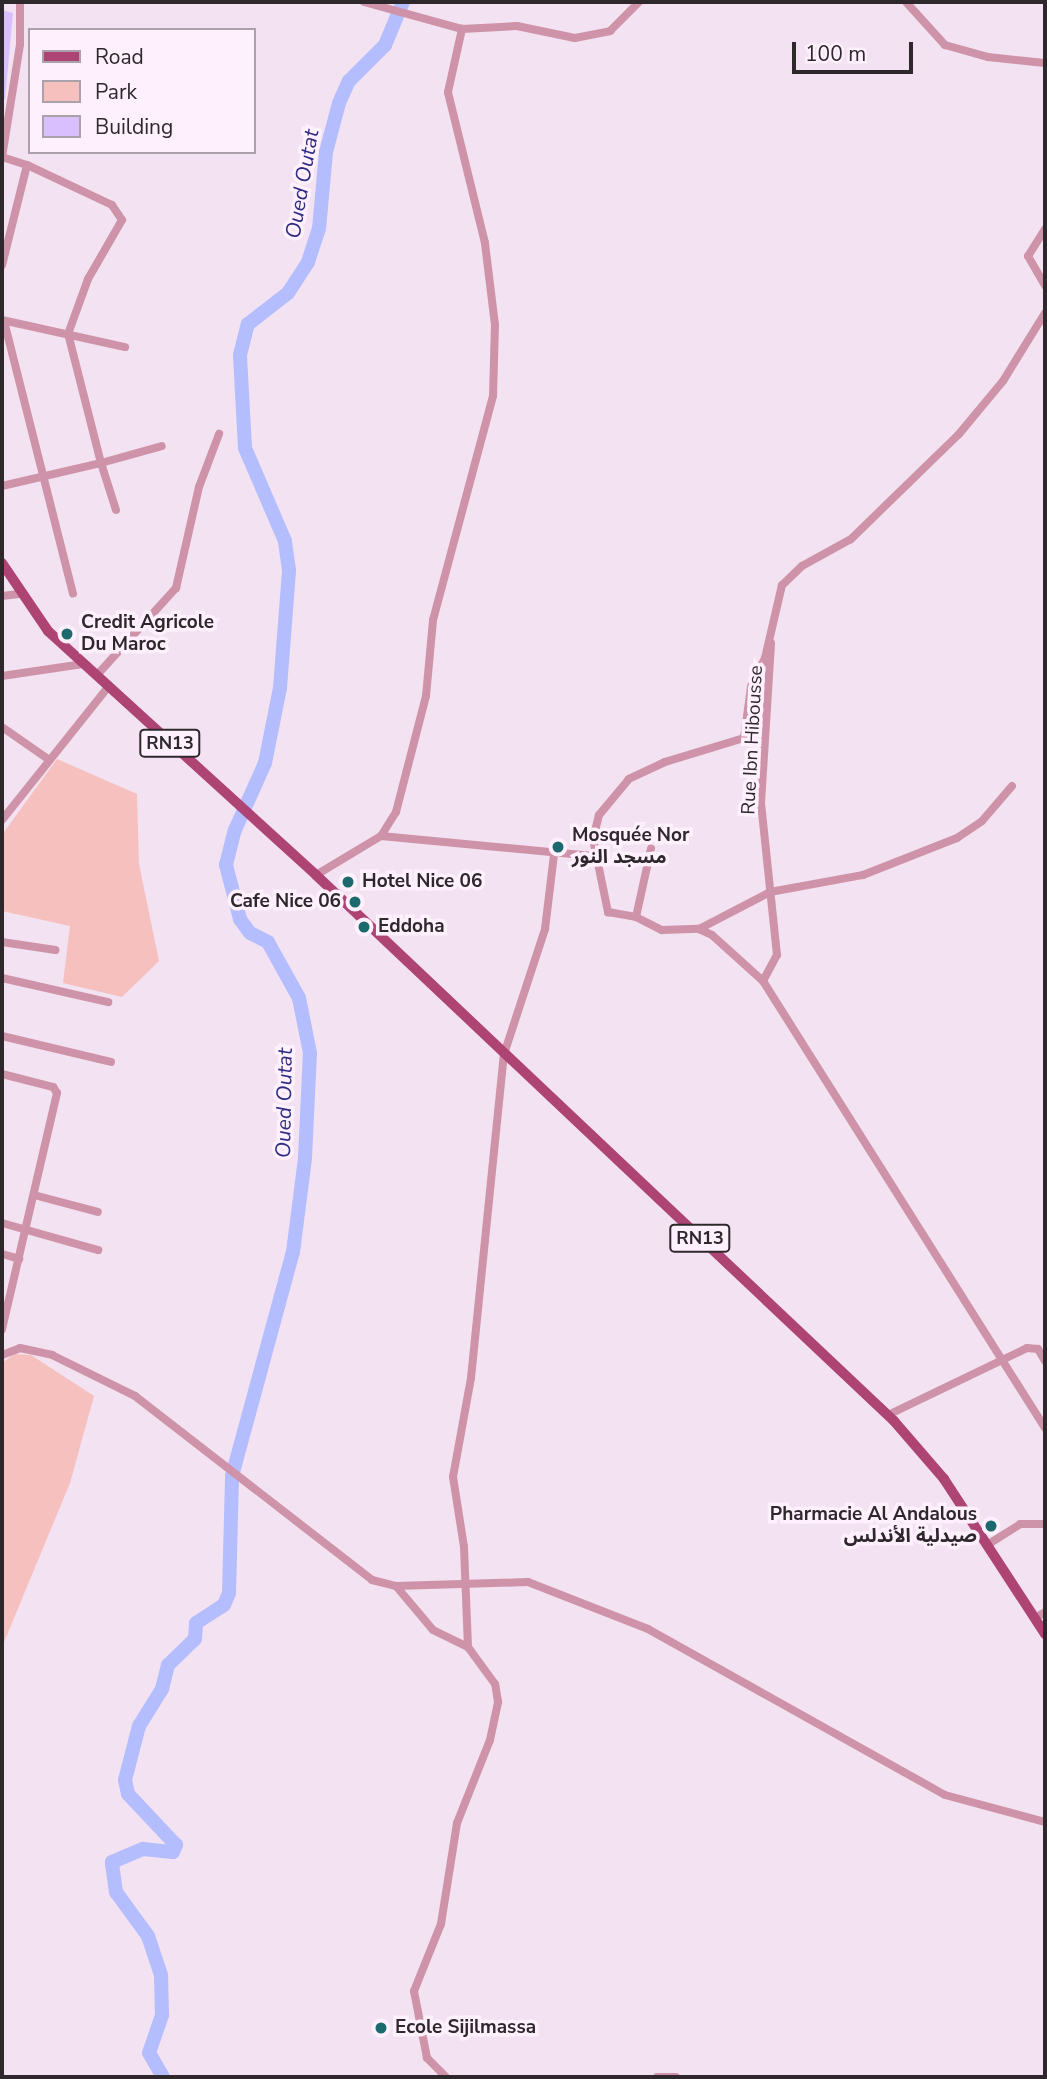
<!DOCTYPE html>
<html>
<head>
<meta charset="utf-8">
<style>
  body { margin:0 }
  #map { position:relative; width:1047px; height:2079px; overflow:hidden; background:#f3e2f1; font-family:"Nunito Sans","Noto Sans Arabic",sans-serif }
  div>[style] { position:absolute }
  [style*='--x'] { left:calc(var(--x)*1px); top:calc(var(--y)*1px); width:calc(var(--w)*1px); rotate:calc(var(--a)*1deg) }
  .green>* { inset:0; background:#f6c0be }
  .river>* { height:14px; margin:-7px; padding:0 7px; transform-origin:7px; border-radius:7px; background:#b4bdfd }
  .building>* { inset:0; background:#d9bffe }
  .minor>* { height:8px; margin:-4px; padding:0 4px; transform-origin:4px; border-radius:4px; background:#ce93a9 }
  .major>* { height:10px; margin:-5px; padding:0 5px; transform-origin:5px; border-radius:5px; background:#ae4474 }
  .dots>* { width:19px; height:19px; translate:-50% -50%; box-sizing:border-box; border:4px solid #fef1fd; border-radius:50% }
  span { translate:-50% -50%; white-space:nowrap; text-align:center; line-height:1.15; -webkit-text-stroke:7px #fef1fd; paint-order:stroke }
  .shield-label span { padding:2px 5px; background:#fef1fd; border:2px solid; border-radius:5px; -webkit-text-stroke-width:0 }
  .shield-label { font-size:18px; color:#2e282d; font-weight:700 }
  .poi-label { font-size:19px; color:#2e282d; font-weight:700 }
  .left { translate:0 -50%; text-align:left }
  .right { translate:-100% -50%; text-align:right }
  .street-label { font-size:19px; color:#2e282d }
  .water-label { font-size:21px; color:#2f2c84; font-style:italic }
  .frame { position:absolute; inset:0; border:4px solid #2e282d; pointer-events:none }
  .legend { position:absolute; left:28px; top:28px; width:228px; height:126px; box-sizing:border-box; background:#fef1fd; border:2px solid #aba1aa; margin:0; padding:9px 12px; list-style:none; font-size:21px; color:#2e282d }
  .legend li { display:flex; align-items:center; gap:14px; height:35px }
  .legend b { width:35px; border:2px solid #aba1aa }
  .scale { position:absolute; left:792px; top:42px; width:121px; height:32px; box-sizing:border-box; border:4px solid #2e282d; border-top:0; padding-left:9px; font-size:21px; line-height:24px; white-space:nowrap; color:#2e282d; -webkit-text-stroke:5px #fef1fd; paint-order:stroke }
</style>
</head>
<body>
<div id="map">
  <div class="green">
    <div style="clip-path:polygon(57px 759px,137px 794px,139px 864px,159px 961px,122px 997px,63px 983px,70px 926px,2px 911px,4px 832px)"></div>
    <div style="clip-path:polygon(14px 1354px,31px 1355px,94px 1396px,70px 1483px,2px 1647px,2px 1363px)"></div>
  </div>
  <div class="river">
    <div style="--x:163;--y:2077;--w:28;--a:-120"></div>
    <div style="--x:149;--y:2053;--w:40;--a:-71.1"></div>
    <div style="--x:162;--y:2015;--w:40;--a:-91.4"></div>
    <div style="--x:161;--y:1975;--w:41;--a:-108.4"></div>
    <div style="--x:148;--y:1936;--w:54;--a:-126"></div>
    <div style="--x:116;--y:1892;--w:30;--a:-98"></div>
    <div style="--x:112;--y:1862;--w:34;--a:-23"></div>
    <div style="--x:143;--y:1849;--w:30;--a:6"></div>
    <div style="--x:173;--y:1852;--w:8;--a:-67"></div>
    <div style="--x:176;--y:1845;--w:70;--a:-133.3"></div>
    <div style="--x:128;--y:1794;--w:14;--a:-102"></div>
    <div style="--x:125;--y:1780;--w:56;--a:-75.5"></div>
    <div style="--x:139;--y:1726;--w:44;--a:-58.1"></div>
    <div style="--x:162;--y:1689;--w:25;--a:-76"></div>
    <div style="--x:168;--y:1665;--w:37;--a:-44"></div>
    <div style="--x:195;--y:1639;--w:16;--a:-86"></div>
    <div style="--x:196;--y:1623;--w:33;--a:-33"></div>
    <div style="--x:224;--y:1605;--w:13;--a:-67"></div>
    <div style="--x:229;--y:1593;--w:117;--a:-88.5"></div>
    <div style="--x:232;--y:1476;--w:232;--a:-74.8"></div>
    <div style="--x:293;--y:1252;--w:95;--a:-82.7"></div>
    <div style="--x:305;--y:1158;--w:105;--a:-87.3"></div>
    <div style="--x:310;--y:1053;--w:56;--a:-101.3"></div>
    <div style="--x:299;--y:998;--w:64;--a:-119"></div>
    <div style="--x:268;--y:942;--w:20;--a:-153"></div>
    <div style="--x:250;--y:933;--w:17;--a:-126"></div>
    <div style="--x:240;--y:919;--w:56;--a:-104.5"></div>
    <div style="--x:226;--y:865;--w:36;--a:-76"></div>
    <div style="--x:235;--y:830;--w:73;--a:-65.9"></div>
    <div style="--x:265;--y:763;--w:76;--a:-78.7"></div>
    <div style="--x:280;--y:688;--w:118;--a:-85.6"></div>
    <div style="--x:289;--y:570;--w:29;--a:-98"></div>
    <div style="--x:285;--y:541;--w:101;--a:-113.3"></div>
    <div style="--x:245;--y:448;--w:93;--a:-93.1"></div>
    <div style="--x:240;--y:355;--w:32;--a:-76"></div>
    <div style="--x:248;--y:324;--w:51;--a:-37.8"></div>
    <div style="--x:288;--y:293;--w:37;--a:-57"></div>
    <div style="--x:308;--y:262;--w:35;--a:-72"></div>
    <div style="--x:319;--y:229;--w:77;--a:-84.8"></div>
    <div style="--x:326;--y:152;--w:51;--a:-75.1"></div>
    <div style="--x:339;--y:103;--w:24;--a:-66"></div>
    <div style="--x:349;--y:81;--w:51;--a:-45"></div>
    <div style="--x:385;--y:45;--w:47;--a:-67.3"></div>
  </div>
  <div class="building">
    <div style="clip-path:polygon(2px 10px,13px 13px,5px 99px,2px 99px)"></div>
  </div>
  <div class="minor">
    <div style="--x:364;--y:2;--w:102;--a:15.4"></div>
    <div style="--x:462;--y:29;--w:55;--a:-3.1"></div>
    <div style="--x:517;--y:26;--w:59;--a:11.7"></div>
    <div style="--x:575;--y:38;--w:36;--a:-11"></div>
    <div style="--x:610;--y:31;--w:41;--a:-45"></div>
    <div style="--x:906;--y:2;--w:58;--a:47.8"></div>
    <div style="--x:945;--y:45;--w:45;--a:15.6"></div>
    <div style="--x:988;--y:57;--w:57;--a:6"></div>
    <div style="--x:2;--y:157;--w:114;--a:-80.9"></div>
    <div style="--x:20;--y:44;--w:42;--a:-90"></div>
    <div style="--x:2;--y:157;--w:26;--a:18"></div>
    <div style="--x:27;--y:165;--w:103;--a:104"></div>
    <div style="--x:1045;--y:229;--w:32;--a:122"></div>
    <div style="--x:1028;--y:256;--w:34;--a:60"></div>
    <div style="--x:1045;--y:313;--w:80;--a:121.7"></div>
    <div style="--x:1003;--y:381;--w:69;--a:129.7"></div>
    <div style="--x:959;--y:434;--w:151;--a:135.8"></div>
    <div style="--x:851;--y:539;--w:56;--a:151.1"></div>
    <div style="--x:802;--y:566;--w:28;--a:136"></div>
    <div style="--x:782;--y:585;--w:75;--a:103.1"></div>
    <div style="--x:765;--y:658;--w:32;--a:116"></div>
    <div style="--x:751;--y:687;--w:51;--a:97.8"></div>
    <div style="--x:744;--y:738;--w:83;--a:163.1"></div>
    <div style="--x:665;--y:762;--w:40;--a:155"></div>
    <div style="--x:629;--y:779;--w:47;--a:129.8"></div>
    <div style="--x:599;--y:815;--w:25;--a:104"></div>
    <div style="--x:593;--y:839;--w:75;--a:78.4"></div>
    <div style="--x:608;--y:912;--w:28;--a:10"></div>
    <div style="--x:636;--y:917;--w:29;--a:27"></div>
    <div style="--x:662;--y:930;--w:37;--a:-2"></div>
    <div style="--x:699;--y:929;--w:14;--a:25"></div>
    <div style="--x:712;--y:935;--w:69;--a:42"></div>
    <div style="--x:763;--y:981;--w:529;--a:57.75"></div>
    <div style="--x:2;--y:320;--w:126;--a:12.4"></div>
    <div style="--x:4;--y:321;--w:281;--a:75.8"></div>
    <div style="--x:2;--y:486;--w:102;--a:-13.1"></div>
    <div style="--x:101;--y:463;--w:133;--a:-104.3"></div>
    <div style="--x:68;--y:334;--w:59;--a:-70"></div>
    <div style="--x:88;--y:279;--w:68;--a:-60"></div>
    <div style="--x:122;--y:220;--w:18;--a:-124"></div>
    <div style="--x:112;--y:205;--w:94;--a:-154.8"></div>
    <div style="--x:116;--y:510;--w:49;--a:-107.7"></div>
    <div style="--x:101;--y:463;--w:63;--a:-15.6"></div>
    <div style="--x:2;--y:596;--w:17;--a:-7"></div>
    <div style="--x:97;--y:675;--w:118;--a:-47.8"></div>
    <div style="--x:176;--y:588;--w:104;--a:-77.2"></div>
    <div style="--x:199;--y:487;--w:57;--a:-69.3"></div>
    <div style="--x:2;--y:676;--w:82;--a:-8.4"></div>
    <div style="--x:2;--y:727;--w:56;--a:34.8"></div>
    <div style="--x:2;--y:820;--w:171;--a:-51.4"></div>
    <div style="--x:381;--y:836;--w:213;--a:5.4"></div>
    <div style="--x:316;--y:875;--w:76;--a:-31"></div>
    <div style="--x:381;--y:836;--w:28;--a:-58"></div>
    <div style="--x:396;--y:812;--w:120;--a:-75.5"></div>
    <div style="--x:426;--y:696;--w:76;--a:-84.7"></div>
    <div style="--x:433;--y:620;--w:232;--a:-75"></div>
    <div style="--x:493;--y:396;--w:71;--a:-88.4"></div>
    <div style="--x:495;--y:325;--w:83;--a:-97"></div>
    <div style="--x:485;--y:243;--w:155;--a:-103.8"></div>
    <div style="--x:448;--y:92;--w:65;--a:-77.5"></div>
    <div style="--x:636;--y:917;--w:70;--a:-77.6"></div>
    <div style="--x:699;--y:929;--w:80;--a:-27.5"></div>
    <div style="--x:770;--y:892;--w:95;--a:-10.4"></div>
    <div style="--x:863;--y:875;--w:101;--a:-21.5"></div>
    <div style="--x:957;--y:838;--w:30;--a:-34"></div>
    <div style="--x:982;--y:821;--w:46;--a:-49.4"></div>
    <div style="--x:2;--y:942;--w:54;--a:8.6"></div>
    <div style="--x:2;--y:978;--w:109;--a:12.8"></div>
    <div style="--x:763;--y:981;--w:30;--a:-62"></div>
    <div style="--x:777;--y:955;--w:153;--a:-96"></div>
    <div style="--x:761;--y:803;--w:160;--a:-86.4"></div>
    <div style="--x:2;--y:1036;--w:112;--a:13.4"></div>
    <div style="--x:2;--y:1074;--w:53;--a:14.3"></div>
    <div style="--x:53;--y:1087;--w:7;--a:56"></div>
    <div style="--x:57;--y:1093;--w:243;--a:103.1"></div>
    <div style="--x:34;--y:1195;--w:66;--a:14.9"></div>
    <div style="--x:2;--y:1223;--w:100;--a:15.7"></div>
    <div style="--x:2;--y:1254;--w:18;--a:16"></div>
    <div style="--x:2;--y:1355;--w:19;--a:-21"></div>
    <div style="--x:20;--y:1348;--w:33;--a:12"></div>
    <div style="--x:52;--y:1355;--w:93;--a:26.3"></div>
    <div style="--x:135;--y:1396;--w:300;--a:37.8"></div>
    <div style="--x:372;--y:1580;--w:25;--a:14"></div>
    <div style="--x:396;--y:1586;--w:57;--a:49.9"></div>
    <div style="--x:433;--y:1630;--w:39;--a:26"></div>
    <div style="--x:888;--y:1415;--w:154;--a:-25.7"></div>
    <div style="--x:1027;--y:1348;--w:11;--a:5"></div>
    <div style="--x:1038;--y:1349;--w:14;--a:60"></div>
    <div style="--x:987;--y:1545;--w:39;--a:-32"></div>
    <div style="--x:1020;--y:1524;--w:25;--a:0"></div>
    <div style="--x:396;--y:1586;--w:132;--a:-1.7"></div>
    <div style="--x:528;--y:1582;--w:129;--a:21.4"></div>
    <div style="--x:648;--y:1629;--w:340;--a:29.2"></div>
    <div style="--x:945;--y:1795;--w:104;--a:15.1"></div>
    <div style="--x:1035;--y:1618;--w:12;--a:-31"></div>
    <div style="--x:446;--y:2077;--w:27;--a:-135"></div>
    <div style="--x:427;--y:2058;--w:68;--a:-101"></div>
    <div style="--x:414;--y:1991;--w:72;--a:-68.1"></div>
    <div style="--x:441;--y:1924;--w:102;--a:-81"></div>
    <div style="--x:457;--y:1823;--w:89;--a:-68.3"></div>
    <div style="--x:490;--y:1740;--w:39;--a:-78"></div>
    <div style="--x:498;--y:1702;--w:18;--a:-99"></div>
    <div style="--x:495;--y:1684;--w:46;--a:-126.1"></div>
    <div style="--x:468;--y:1647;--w:100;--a:-92.3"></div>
    <div style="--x:464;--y:1547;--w:71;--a:-98.9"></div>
    <div style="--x:453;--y:1477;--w:101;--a:-79.7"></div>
    <div style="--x:471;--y:1378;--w:326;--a:-84.2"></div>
    <div style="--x:504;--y:1054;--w:132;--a:-71.8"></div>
    <div style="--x:545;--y:929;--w:75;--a:-83.1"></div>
    <div style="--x:657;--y:2077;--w:19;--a:0"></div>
  </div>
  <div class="major">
    <div style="--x:2;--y:563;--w:82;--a:55.9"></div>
    <div style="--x:48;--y:631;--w:362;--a:42.3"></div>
    <div style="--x:316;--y:875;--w:795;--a:43.37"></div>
    <div style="--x:894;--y:1421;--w:77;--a:49.2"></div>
    <div style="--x:944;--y:1479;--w:185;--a:56.9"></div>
  </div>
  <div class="dots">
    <div style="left:67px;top:634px;background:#1d6a6e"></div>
    <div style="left:558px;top:847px;background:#1d6a6e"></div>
    <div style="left:348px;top:882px;background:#1d6a6e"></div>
    <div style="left:355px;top:902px;background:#1d6a6e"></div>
    <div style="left:364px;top:927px;background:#1d6a6e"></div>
    <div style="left:991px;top:1526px;background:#1d6a6e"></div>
    <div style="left:381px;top:2028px;background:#1d6a6e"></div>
  </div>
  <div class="shield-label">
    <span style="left:170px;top:743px">RN13</span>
    <span style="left:700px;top:1238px">RN13</span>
  </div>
  <div class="poi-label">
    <span class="left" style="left:81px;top:634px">Credit Agricole<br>Du Maroc</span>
    <span class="left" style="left:572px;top:847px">Mosquée Nor<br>مسجد النور</span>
    <span class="left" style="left:362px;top:882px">Hotel Nice 06</span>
    <span class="right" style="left:341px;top:902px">Cafe Nice 06</span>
    <span class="left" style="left:378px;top:927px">Eddoha</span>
    <span class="right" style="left:977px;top:1526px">Pharmacie Al Andalous<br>صيدلية الأندلس</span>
    <span class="left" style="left:395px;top:2028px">Ecole Sijilmassa</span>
  </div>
  <div class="street-label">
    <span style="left:753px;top:740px;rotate:-87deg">Rue Ibn Hibousse</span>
  </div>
  <div class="water-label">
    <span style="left:302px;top:184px;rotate:-80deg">Oued Outat</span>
    <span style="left:284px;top:1103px;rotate:-89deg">Oued Outat</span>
  </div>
  <div class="frame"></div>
  <ul class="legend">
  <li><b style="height:9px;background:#ae4474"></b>Road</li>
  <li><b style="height:19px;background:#f6c0be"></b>Park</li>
  <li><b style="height:19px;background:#d9bffe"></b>Building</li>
  </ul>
  <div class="scale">100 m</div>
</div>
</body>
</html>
